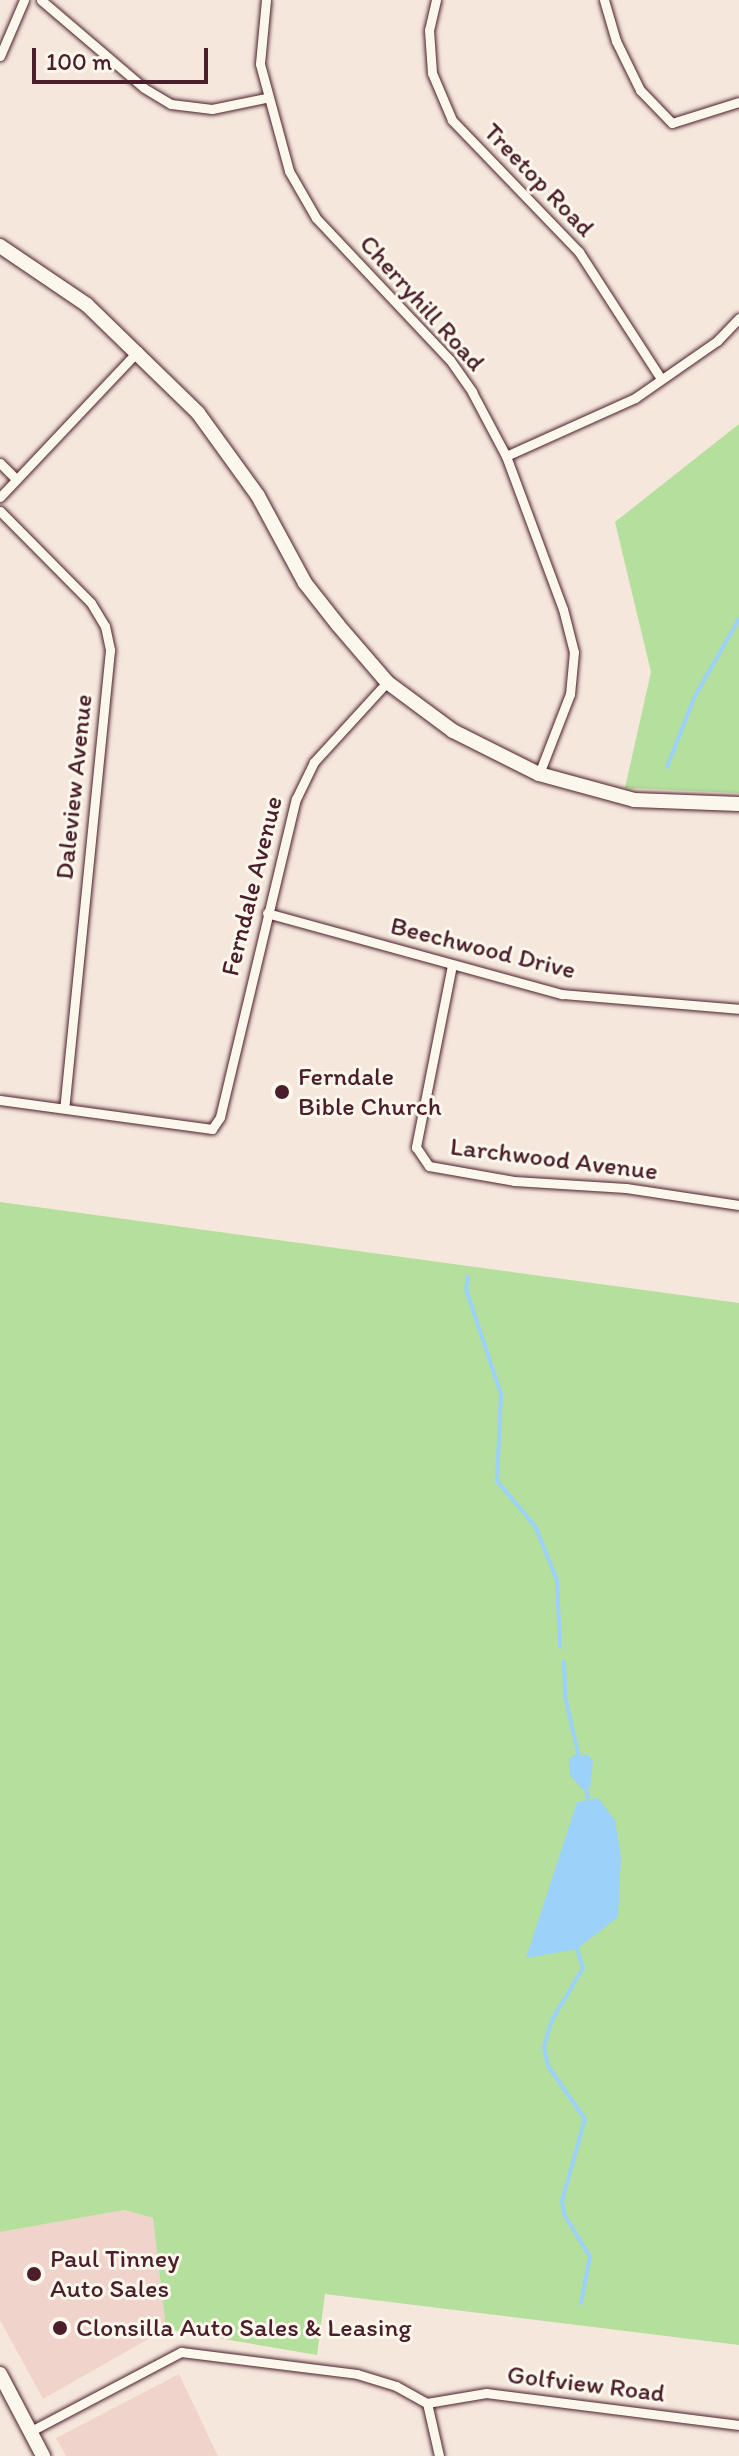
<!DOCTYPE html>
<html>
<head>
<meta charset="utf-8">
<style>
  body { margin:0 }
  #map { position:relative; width:739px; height:2456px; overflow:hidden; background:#f6e7dd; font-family:Itim,sans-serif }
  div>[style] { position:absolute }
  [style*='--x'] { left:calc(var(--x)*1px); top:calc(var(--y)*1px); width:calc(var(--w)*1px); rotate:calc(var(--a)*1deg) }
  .built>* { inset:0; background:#f0d4cb }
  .green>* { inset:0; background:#b4df9c }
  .water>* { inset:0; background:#9cd1fa }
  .stream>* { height:4px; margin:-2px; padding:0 2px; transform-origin:2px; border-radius:2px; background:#9cd1fa }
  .roads { filter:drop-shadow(0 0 2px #4a1f2b) drop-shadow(0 0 2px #4a1f2b) }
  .street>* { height:9px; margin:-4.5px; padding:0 4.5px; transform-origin:4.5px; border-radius:4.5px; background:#fbf7ec }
  .secondary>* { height:14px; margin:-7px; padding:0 7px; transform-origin:7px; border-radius:7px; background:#fbf7ec }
  .dots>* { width:22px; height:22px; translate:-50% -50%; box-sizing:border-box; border:4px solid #fbf7ec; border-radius:50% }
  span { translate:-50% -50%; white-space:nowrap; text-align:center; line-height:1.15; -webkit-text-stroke:6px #fbf7ec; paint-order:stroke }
  .street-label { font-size:26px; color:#4a1f2b }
  .poi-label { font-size:26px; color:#4a1f2b }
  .left { translate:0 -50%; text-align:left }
  .scale { position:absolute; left:32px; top:48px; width:176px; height:36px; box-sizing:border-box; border:4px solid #4a1f2b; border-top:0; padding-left:10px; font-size:24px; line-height:28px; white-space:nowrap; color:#4a1f2b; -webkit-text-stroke:6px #fbf7ec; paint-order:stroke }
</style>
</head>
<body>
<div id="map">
  <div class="built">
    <div style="clip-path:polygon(124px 2210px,153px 2218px,166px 2329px,43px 2399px,0 2320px,0 2232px)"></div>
    <div style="clip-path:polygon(179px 2374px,218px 2456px,66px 2456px,56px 2438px)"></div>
  </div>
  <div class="green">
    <div style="clip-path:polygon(739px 424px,739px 793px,625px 788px,651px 672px,615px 522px)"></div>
    <div style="clip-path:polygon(0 1202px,739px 1303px,739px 2345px,325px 2294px,317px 2355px,166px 2329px,153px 2218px,124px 2210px,0 2232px)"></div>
  </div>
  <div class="water">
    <div style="clip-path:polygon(575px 1755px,588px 1755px,593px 1761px,590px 1788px,582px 1789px,570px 1775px,569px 1759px)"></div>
    <div style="clip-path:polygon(598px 1798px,615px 1820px,621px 1857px,618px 1917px,577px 1949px,526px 1958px,577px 1802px)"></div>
  </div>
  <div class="stream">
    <div style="--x:667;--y:767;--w:76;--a:-68.5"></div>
    <div style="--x:695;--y:696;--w:89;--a:-60.3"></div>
    <div style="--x:468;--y:1277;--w:12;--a:99"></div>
    <div style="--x:466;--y:1289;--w:111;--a:71.6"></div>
    <div style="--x:501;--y:1394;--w:87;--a:92.6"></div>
    <div style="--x:497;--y:1481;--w:59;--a:49.8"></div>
    <div style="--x:535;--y:1526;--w:58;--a:67.8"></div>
    <div style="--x:557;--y:1580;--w:67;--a:87.4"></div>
    <div style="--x:564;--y:1662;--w:34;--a:88"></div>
    <div style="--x:565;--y:1696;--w:63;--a:77.1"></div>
    <div style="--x:585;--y:1785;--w:13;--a:77"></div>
    <div style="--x:577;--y:1949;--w:20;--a:72"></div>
    <div style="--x:583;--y:1968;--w:61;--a:120.8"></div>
    <div style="--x:552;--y:2020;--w:28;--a:107"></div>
    <div style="--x:544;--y:2047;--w:19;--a:78"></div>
    <div style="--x:548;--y:2066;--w:65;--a:55.1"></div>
    <div style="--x:585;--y:2119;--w:85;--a:105.7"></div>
    <div style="--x:562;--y:2201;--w:13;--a:81"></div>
    <div style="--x:564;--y:2214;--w:50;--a:58.8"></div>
    <div style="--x:590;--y:2257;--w:47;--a:101.1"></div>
  </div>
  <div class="roads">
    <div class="street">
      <div style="--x:41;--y:0;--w:135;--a:40.5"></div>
      <div style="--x:144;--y:88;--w:31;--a:31"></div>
      <div style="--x:171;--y:104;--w:41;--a:7"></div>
      <div style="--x:212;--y:109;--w:54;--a:-11.7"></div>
      <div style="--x:266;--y:0;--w:64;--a:95.4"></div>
      <div style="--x:260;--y:64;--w:111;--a:74.8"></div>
      <div style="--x:289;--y:171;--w:54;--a:60.1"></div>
      <div style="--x:316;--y:218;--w:195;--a:46.7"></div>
      <div style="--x:450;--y:360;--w:39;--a:55"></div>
      <div style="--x:472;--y:392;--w:72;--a:62"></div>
      <div style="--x:506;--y:456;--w:163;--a:69.6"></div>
      <div style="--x:563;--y:609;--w:44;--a:75.7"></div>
      <div style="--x:574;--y:652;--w:42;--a:95.4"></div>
      <div style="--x:570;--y:694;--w:86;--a:111.2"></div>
      <div style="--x:436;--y:0;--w:31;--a:103"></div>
      <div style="--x:429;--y:30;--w:43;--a:86"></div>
      <div style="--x:432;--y:73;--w:51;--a:66.9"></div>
      <div style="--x:452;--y:120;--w:183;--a:46.1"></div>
      <div style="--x:579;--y:252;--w:149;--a:57.1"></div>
      <div style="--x:604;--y:0;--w:43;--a:73.7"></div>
      <div style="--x:616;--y:41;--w:55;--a:63.9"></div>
      <div style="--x:640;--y:90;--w:46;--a:45.9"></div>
      <div style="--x:672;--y:123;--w:70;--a:-17.4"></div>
      <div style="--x:0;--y:56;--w:61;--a:-66.8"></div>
      <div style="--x:506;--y:456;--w:141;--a:-24.2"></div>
      <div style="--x:635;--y:398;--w:100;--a:-34.8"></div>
      <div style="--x:717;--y:341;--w:32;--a:-46"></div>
      <div style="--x:0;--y:463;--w:23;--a:45"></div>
      <div style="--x:0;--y:497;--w:201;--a:-46.6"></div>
      <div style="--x:0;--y:511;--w:129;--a:45.3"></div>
      <div style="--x:91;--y:603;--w:27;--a:59"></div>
      <div style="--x:105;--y:626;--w:25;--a:78"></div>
      <div style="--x:110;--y:650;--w:460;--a:95.7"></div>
      <div style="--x:267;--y:913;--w:306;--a:15.4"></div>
      <div style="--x:562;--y:994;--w:178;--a:4.8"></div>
      <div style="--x:452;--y:965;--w:186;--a:101.2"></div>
      <div style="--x:416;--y:1147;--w:23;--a:56"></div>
      <div style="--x:429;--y:1166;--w:86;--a:10"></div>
      <div style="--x:514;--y:1181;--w:112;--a:3.6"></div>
      <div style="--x:626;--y:1188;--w:114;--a:8.6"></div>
      <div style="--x:0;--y:1100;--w:214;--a:7.8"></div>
      <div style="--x:212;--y:1129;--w:14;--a:-56"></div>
      <div style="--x:220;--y:1117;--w:327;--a:-76.6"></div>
      <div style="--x:296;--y:799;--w:41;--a:-64.1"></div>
      <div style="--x:314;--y:762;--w:108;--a:-47.6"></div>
      <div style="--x:427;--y:2403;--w:60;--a:-9.6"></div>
      <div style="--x:486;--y:2393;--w:255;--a:7.2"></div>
      <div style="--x:31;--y:2431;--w:170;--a:-27.8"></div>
      <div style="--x:181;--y:2352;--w:177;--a:7.1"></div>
      <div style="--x:357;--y:2374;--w:41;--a:17.1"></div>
      <div style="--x:396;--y:2386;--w:35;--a:29"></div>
      <div style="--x:427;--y:2403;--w:54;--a:77.2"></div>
    </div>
    <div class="secondary">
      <div style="--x:0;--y:246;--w:105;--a:34.1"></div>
      <div style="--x:87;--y:305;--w:155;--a:44.2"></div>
      <div style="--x:198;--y:413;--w:102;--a:54.1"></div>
      <div style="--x:258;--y:496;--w:99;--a:61.6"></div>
      <div style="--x:305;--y:583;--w:53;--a:51.8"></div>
      <div style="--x:338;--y:625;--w:75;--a:49.3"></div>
      <div style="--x:387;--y:682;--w:82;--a:36.6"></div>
      <div style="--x:453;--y:731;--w:96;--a:26.6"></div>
      <div style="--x:539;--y:774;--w:98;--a:15.3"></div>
      <div style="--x:634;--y:800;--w:105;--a:2.2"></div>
      <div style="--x:0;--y:2374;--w:93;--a:62.3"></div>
    </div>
  </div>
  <div class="dots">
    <div style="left:282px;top:1092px;background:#4a1f2b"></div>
    <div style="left:34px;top:2274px;background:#4a1f2b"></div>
    <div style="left:60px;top:2328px;background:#4a1f2b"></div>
  </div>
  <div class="street-label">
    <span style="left:539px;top:180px;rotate:46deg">Treetop Road</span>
    <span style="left:422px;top:303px;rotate:48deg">Cherryhill Road</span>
    <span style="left:74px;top:787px;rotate:-84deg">Daleview Avenue</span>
    <span style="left:252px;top:886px;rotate:-76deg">Ferndale Avenue</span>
    <span style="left:483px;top:948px;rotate:14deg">Beechwood Drive</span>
    <span style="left:554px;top:1159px;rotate:7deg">Larchwood Avenue</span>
    <span style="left:586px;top:2384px;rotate:7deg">Golfview Road</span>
  </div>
  <div class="poi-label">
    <span class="left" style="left:298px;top:1092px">Ferndale<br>Bible Church</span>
    <span class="left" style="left:50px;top:2274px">Paul Tinney<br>Auto Sales</span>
    <span class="left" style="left:76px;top:2328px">Clonsilla Auto Sales &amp; Leasing</span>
  </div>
  <div class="scale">100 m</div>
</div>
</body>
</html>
